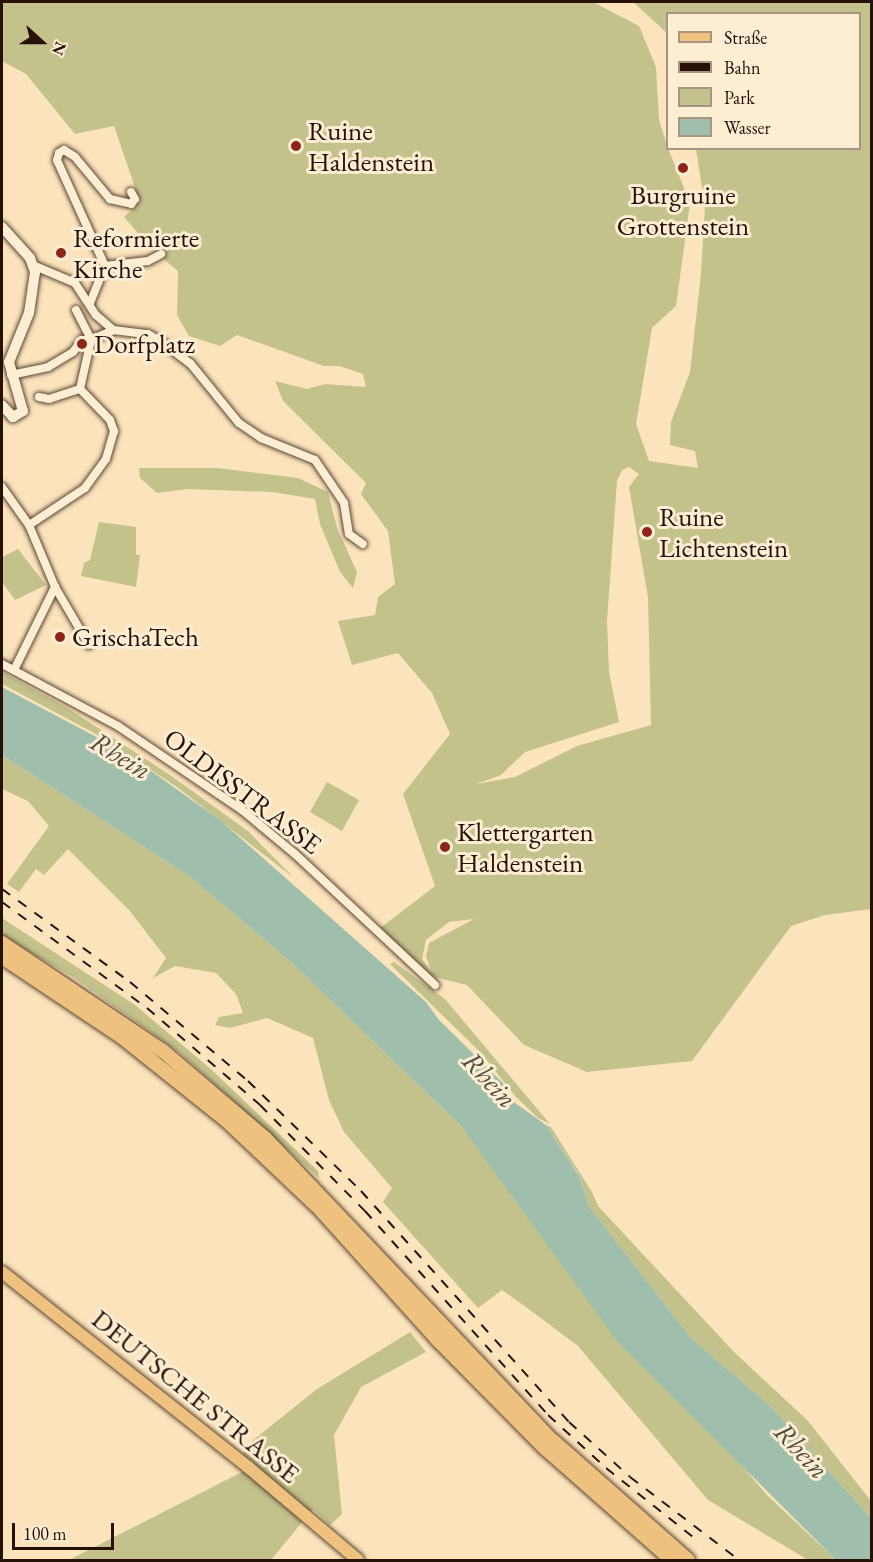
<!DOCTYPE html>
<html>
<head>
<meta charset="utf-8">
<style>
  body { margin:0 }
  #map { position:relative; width:873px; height:1562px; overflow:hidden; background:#fbe4bc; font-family:"EB Garamond",serif }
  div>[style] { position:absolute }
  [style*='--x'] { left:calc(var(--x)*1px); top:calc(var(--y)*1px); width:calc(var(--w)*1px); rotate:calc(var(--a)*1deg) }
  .green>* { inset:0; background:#c3c28d }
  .water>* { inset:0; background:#9fbfac }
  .roads { filter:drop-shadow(0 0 2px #5c4533) drop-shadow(0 0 2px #5c4533) }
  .street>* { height:8px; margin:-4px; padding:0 4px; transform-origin:4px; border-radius:4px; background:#fcedd3 }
  .secondary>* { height:10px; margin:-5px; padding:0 5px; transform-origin:5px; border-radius:5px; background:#fcedd3 }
  .primary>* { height:12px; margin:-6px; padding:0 6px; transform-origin:6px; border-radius:6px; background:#eec27e }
  .highway>* { height:14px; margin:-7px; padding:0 7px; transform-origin:7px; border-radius:7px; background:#eec27e }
  .rail>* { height:2px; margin-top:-1px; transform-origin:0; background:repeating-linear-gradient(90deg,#271005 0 10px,transparent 0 20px) }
  .dots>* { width:16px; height:16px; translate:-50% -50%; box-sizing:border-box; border:3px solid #fcedd3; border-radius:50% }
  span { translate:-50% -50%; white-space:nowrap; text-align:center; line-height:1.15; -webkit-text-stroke:6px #fcedd3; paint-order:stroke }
  .poi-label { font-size:27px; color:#271005 }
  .left { translate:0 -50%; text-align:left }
  .street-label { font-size:27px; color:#271005 }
  .water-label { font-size:28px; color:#514d3f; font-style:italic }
  .frame { position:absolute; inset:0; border:3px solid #271005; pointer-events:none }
  .legend { position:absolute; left:666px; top:12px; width:195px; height:138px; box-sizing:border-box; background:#fcedd3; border:2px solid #a79581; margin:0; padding:8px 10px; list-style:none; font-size:18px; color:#271005 }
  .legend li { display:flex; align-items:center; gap:12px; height:30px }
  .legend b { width:30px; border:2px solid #a79581 }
  .north { position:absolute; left:12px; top:12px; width:60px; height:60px; -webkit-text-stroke:4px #fcedd3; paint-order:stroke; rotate:111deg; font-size:16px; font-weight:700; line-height:24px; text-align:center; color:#271005 }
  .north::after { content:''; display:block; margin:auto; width:21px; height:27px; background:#271005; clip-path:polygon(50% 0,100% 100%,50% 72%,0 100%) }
  .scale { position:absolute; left:12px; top:1523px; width:102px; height:27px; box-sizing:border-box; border:3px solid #271005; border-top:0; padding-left:8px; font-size:18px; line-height:21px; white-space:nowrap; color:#271005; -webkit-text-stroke:4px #fcedd3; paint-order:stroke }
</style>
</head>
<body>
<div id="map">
  <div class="green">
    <div style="clip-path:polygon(evenodd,2px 2px,593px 2px,639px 26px,656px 67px,659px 120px,668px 148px,690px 203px,676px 306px,652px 328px,636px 424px,649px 461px,698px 468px,695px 451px,670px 445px,671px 422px,690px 372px,701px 274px,705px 206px,696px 149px,860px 148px,860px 14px,668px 14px,667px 33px,633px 2px,871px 2px,871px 909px,825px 915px,791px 926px,692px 1061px,587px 1072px,524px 1045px,467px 985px,434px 977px,379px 929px,435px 886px,403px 794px,450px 734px,432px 693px,398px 653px,352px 665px,338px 621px,375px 615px,378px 597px,395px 584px,388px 531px,361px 494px,366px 483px,283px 401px,275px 381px,307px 389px,325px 384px,366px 387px,363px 374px,339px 366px,324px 366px,237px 335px,220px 346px,189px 336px,177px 315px,178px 271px,161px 257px,172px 247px,157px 229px,144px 240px,124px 217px,140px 202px,114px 126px,75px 134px,26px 74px,2px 61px,2px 2px,629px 467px,639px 474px,629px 487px,648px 597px,651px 725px,577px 746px,515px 777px,476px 784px,501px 775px,525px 752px,619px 722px,609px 672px,607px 621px,617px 481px,622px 470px,629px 467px,2px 2px,474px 919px,429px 943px,426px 956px,431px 971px,422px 959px,426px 940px,449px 922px,474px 919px)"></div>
    <div style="clip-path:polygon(139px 468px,217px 468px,298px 478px,328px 492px,337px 528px,357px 572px,353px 588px,340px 572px,320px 524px,315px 499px,272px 492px,187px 489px,157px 493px,140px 478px)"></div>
    <div style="clip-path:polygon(99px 522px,136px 527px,136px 555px,140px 555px,136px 587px,81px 576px,84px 563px,90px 560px)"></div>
    <div style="clip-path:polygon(18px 549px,46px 585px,15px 600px,2px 582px,2px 557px)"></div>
    <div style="clip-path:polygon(2px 672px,66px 707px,170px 775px,248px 831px,294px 878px,177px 787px,94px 733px,2px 684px)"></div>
    <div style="clip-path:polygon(2px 755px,189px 876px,291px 962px,461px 1126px,528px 1216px,767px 1495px,836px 1560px,808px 1560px,708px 1500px,578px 1346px,526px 1307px,502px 1290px,478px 1308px,383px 1202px,392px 1188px,344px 1132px,329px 1100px,313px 1038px,267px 1018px,230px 1028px,215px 1025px,219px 1017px,243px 1013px,236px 994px,216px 973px,175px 966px,153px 978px,166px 958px,129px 910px,68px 849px,44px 875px,36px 869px,19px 892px,7px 884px,49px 826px,28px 801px,2px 789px)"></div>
    <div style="clip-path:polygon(327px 782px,359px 800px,342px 831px,310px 812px)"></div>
    <div style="clip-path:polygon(2px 918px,135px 1005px,212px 1070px,318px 1171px,319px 1178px,179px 1052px,73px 977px,2px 936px)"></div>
    <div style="clip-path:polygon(394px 962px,445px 999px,550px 1124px,538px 1118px,516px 1097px,480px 1052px,390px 964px)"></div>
    <div style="clip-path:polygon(546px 1125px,551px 1127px,592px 1192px,598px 1206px,734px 1352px,808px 1421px,871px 1501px,871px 1518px,769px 1405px,691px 1338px,590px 1208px,579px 1175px)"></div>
    <div style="clip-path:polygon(410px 1332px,426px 1352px,361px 1387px,334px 1435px,342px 1514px,330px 1525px,313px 1509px,271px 1560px,69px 1560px,244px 1471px,243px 1453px,252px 1441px,317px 1389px)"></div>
  </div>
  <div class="water">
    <div style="clip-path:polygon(2px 687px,123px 751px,220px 820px,426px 1002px,439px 1020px,503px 1083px,511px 1100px,546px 1125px,579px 1176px,590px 1208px,691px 1338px,769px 1405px,871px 1518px,871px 1560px,836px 1560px,617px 1341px,461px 1126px,291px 962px,189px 876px,2px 755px)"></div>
  </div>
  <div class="roads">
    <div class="street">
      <div style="--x:35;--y:266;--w:43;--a:23"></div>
      <div style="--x:75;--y:283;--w:38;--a:57"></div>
      <div style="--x:96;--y:315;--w:23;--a:41"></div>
      <div style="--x:105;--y:266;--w:116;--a:-114.4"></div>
      <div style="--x:57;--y:160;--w:7;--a:-74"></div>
      <div style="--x:59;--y:153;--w:6;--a:-31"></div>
      <div style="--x:64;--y:150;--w:13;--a:32"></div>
      <div style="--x:75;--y:157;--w:55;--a:50.2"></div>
      <div style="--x:110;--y:199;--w:22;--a:13"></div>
      <div style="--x:131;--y:204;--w:6;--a:-51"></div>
      <div style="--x:135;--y:199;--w:8;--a:-120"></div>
      <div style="--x:105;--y:266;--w:43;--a:-6.6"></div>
      <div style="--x:148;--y:261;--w:15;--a:-28"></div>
      <div style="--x:90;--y:303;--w:40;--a:-68"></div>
      <div style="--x:76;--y:310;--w:34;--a:63"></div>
      <div style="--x:91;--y:340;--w:24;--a:-24"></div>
      <div style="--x:113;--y:330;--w:35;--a:7"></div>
      <div style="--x:148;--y:334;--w:17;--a:31"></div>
      <div style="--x:163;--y:343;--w:34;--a:37"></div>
      <div style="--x:190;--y:363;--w:77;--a:50.8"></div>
      <div style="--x:239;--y:423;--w:27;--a:34"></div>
      <div style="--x:261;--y:438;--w:58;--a:22.2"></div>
      <div style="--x:315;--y:460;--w:52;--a:56"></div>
      <div style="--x:344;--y:503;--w:31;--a:81"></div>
      <div style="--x:349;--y:534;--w:17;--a:36"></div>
      <div style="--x:11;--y:375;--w:38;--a:-12"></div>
      <div style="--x:48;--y:367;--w:29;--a:-31"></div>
      <div style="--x:73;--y:352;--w:15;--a:-53"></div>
      <div style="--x:82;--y:340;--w:9;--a:0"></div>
      <div style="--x:91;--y:340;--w:50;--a:102.7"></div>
      <div style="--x:80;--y:389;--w:43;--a:45.9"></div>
      <div style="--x:110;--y:420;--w:12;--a:70"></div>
      <div style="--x:114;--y:431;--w:29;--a:106"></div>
      <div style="--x:106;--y:459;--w:36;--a:126"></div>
      <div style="--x:85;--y:488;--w:67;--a:146.5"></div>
      <div style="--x:39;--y:397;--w:10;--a:11"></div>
      <div style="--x:49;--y:399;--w:33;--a:-18"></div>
      <div style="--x:2;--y:487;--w:47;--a:54.6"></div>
      <div style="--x:29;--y:525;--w:67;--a:67.2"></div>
      <div style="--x:55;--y:587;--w:67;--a:59.6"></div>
      <div style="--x:2;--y:664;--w:132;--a:28.1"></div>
      <div style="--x:118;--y:726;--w:150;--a:34.1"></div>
      <div style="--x:242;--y:810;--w:69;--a:39.7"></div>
      <div style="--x:295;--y:854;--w:192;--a:43.1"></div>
      <div style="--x:14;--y:670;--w:93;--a:-63.7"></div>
    </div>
    <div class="secondary">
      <div style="--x:2;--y:227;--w:42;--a:47.9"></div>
      <div style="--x:30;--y:258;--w:15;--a:70"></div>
      <div style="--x:35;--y:272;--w:41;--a:98.3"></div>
      <div style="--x:29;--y:313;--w:53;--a:112.2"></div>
      <div style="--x:9;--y:362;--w:51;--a:74.1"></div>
      <div style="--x:23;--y:411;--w:12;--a:149"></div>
      <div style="--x:13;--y:417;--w:16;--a:-133"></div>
    </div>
    <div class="primary">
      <div style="--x:2;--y:1272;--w:314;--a:38.4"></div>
      <div style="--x:248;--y:1467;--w:144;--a:40.2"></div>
    </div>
    <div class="highway">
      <div style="--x:2;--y:943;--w:194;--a:33.9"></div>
      <div style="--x:163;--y:1051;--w:134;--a:40.5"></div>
      <div style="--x:265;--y:1138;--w:418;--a:46.5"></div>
      <div style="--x:553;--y:1441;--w:180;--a:41.4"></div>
      <div style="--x:2;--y:957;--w:144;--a:33.7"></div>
      <div style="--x:122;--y:1037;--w:133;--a:38.6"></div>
      <div style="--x:226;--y:1120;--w:129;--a:43.4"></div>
      <div style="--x:320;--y:1209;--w:176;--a:48"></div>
      <div style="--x:438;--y:1340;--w:153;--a:45.3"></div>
      <div style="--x:546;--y:1449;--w:168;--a:41.4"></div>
    </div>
  </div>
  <div class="rail">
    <div style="--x:2;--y:889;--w:158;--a:36"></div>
    <div style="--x:130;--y:982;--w:154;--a:40"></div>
    <div style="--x:248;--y:1081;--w:158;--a:44.2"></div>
    <div style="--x:361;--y:1191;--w:311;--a:48"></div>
    <div style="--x:569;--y:1422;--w:82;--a:42"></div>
    <div style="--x:630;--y:1477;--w:137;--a:37.3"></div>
    <div style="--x:2;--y:902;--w:180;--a:36.2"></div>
    <div style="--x:147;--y:1008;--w:149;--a:40.6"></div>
    <div style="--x:260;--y:1105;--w:149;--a:45.3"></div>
    <div style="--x:365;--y:1211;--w:274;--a:48.1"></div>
    <div style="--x:548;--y:1415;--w:79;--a:42.4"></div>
    <div style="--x:606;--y:1468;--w:111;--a:38.4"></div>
  </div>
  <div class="dots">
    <div style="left:296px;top:146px;background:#8f2418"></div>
    <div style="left:683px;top:168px;background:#8f2418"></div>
    <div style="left:61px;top:253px;background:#8f2418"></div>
    <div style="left:82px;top:344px;background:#8f2418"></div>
    <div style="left:647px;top:532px;background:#8f2418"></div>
    <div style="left:60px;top:637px;background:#8f2418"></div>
    <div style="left:445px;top:847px;background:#8f2418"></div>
  </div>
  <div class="poi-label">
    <span class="left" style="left:308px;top:146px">Ruine<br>Haldenstein</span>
    <span style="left:683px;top:210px">Burgruine<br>Grottenstein</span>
    <span class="left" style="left:73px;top:253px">Reformierte<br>Kirche</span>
    <span class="left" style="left:94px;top:344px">Dorfplatz</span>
    <span class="left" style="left:659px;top:532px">Ruine<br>Lichtenstein</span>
    <span class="left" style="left:72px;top:637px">GrischaTech</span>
    <span class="left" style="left:457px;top:847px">Klettergarten<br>Haldenstein</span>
  </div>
  <div class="street-label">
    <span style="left:243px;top:791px;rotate:37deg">OLDISSTRASSE</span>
    <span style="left:196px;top:1396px;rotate:39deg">DEUTSCHE STRASSE</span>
  </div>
  <div class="water-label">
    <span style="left:121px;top:755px;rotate:31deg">Rhein</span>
    <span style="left:490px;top:1079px;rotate:47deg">Rhein</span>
    <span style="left:802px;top:1450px;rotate:47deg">Rhein</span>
  </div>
  <div class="frame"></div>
  <ul class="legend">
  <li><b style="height:8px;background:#eec27e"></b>Straße</li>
  <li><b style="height:8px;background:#271005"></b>Bahn</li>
  <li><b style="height:16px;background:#c3c28d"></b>Park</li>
  <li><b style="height:16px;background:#9fbfac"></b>Wasser</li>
  </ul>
  <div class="north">N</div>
  <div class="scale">100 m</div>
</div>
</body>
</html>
